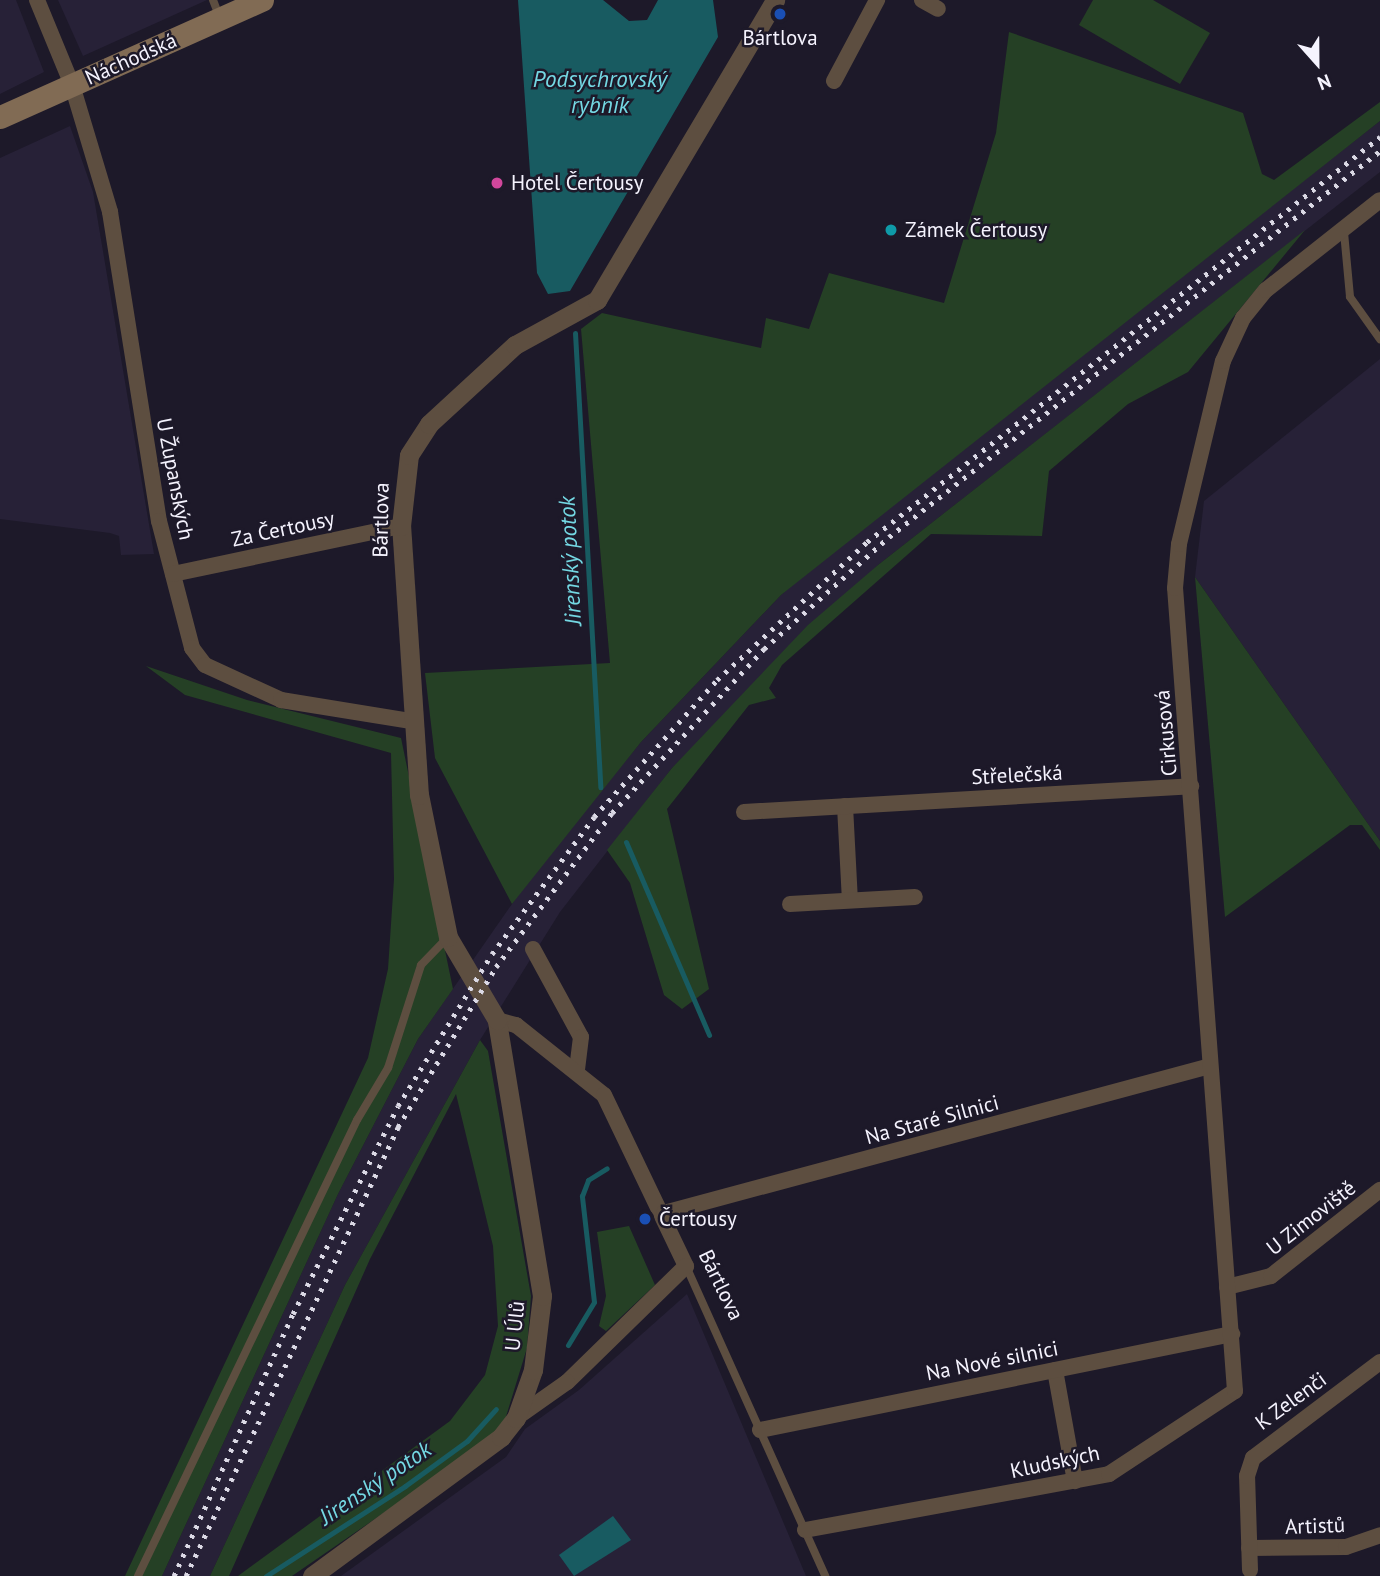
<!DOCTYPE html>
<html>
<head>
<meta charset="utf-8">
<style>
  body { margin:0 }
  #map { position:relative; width:1380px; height:1576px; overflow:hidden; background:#1d1929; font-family:"PT Sans",sans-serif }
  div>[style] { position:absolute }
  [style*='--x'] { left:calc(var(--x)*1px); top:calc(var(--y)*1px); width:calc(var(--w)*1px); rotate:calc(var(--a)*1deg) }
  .built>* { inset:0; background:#272137 }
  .green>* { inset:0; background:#254025 }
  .water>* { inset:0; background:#185b61 }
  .stream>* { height:5px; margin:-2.5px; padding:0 2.5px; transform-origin:2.5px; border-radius:2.5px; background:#185b61 }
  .service>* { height:8px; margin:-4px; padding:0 4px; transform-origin:4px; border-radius:4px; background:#5d4e40 }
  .minor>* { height:16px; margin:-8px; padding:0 8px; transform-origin:8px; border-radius:8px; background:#5d4e40 }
  .tertiary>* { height:19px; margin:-9.5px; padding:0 9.5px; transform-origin:9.5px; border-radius:9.5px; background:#5d4e40 }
  .secondary>* { height:23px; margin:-11.5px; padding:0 11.5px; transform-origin:11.5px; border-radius:11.5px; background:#816b54 }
  .rail>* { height:5px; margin-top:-2.5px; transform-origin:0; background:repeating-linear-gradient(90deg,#dbd9e5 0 3.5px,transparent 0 10.5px) }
  .dots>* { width:19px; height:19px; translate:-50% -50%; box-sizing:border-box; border:4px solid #1d1929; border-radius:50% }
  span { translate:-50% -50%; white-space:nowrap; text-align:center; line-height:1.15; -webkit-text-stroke:5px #1d1929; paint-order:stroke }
  .poi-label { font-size:21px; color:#f5f3fe }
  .left { translate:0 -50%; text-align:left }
  .street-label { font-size:21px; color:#f5f3fe }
  .water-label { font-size:23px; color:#74d8e3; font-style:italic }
  .north { position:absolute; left:1282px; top:28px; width:70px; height:70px; -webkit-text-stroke:5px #1d1929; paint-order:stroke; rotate:159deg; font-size:19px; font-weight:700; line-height:28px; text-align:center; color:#f5f3fe }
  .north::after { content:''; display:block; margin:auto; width:24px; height:32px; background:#f5f3fe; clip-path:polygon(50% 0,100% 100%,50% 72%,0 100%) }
</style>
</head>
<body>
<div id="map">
  <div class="built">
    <div style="clip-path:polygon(0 0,16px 0,44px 72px,0 94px)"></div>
    <div style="clip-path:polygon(58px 0,207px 0,83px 56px)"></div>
    <div style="clip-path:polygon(1380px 121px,1380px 172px,878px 565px,672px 768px,560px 912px,480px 1040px,345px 1285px,210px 1576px,162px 1576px,338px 1194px,418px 1039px,530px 878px,641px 742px,781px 595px,852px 534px)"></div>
    <div style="clip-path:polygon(70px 126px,93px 192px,154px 554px,121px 555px,119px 536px,110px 533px,0 519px,0 158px)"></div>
    <div style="clip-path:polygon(1380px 359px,1380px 841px,1195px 577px,1204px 501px)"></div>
    <div style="clip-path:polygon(687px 1294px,806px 1576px,341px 1576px,506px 1457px,525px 1429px,579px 1390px)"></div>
  </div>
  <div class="green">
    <div style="clip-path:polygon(1093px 0,1153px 0,1210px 33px,1180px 84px,1079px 25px)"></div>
    <div style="clip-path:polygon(1009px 32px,1243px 113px,1262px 174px,1274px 180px,1380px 102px,1380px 121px,781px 595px,641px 742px,512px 904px,435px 758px,425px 673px,610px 663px,581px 329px,602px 313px,761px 348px,766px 318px,809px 329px,829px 273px,944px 303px,996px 133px)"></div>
    <div style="clip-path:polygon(1305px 230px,1188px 372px,1128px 404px,1049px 471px,1042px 536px,931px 534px,782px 665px,769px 688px,776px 698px,749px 705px,667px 809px,709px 989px,682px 1009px,664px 995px,630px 883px,607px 850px,672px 768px,808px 625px,878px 565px)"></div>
    <div style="clip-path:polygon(1195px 577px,1380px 841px,1380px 850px,1362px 825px,1350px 825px,1225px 917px)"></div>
    <div style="clip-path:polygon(146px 666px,247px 700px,401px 738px,453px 989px,418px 1039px,338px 1194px,162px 1576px,125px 1576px,368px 1058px,388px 969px,394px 879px,391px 753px,185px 695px)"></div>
    <div style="clip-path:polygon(480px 1040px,488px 1051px,531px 1296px,527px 1348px,504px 1423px,475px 1450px,292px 1576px,238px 1576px,450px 1421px,485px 1375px,498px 1326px,493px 1246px,456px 1094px,370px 1259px,229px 1576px,210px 1576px,345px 1285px)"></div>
    <div style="clip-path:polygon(629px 1226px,655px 1285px,606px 1331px,599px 1326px,606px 1296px,597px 1232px)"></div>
  </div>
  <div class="water">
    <div style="clip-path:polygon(518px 0,603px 0,629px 21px,647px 20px,658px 0,713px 0,718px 37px,570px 291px,548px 294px,537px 273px)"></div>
    <div style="clip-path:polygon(613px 1516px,631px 1540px,574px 1576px,559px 1555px)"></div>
  </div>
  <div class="stream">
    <div style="--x:575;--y:333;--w:455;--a:86.8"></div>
    <div style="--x:626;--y:842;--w:210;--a:66.7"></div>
    <div style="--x:568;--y:1345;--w:50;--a:-58.8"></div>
    <div style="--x:594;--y:1302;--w:107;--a:-96.5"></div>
    <div style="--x:582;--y:1196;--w:17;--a:-69"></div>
    <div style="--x:588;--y:1180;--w:22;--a:-32"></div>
    <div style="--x:266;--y:1576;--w:166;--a:-32.9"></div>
    <div style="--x:405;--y:1486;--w:77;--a:-36"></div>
    <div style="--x:467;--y:1441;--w:43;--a:-47.8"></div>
  </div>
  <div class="service">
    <div style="--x:213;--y:0;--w:17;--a:69"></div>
    <div style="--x:1344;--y:232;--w:65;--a:84.7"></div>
    <div style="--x:1350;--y:297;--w:52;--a:54.5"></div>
    <div style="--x:686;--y:1266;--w:340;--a:65.8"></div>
    <div style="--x:138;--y:1576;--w:506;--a:-64.35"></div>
    <div style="--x:357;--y:1120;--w:61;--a:-59.2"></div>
    <div style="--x:388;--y:1068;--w:108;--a:-72.2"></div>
    <div style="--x:421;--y:965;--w:39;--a:-46"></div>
  </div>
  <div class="minor">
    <div style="--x:37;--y:0;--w:92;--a:67.6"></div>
    <div style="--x:72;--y:85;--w:133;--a:73.3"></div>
    <div style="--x:110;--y:212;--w:313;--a:81"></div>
    <div style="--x:159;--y:521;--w:131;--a:75.4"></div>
    <div style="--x:192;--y:648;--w:21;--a:53"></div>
    <div style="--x:205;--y:665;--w:84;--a:24.7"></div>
    <div style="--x:281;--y:700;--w:132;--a:9.2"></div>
    <div style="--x:922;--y:0;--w:18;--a:29"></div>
    <div style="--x:834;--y:81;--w:92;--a:-62"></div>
    <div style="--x:173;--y:574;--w:233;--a:-11.9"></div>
    <div style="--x:845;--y:806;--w:94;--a:87"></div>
    <div style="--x:744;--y:812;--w:448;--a:-3.3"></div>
    <div style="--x:790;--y:904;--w:125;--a:-3.2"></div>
    <div style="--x:533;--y:949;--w:100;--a:61.4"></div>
    <div style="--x:581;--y:1037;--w:34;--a:97"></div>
    <div style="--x:497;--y:1020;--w:20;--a:15"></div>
    <div style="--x:516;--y:1025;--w:112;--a:38.5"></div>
    <div style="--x:604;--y:1095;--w:190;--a:64.4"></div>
    <div style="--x:686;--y:1266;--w:166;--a:135.7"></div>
    <div style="--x:567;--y:1382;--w:62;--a:144.8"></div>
    <div style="--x:664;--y:1213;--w:565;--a:-15.07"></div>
    <div style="--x:1227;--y:1287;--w:45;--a:-14"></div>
    <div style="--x:1271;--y:1276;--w:139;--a:-38.3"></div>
    <div style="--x:1055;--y:1370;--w:113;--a:79.8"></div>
    <div style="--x:760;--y:1430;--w:482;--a:-11.5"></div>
    <div style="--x:805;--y:1530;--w:309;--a:-10.4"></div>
    <div style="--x:1109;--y:1474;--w:151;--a:-33.4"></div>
    <div style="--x:1235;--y:1391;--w:805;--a:-94.27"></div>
    <div style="--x:1175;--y:588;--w:44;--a:-84.8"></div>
    <div style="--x:1179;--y:544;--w:188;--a:-76.5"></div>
    <div style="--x:1223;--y:361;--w:47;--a:-65.1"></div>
    <div style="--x:1243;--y:318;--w:36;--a:-51"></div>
    <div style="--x:1266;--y:290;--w:145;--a:-38.3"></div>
    <div style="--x:1249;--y:1548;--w:97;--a:-0.6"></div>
    <div style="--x:1346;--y:1547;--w:36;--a:-19"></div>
    <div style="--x:1250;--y:1570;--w:94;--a:-91.8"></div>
    <div style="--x:1247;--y:1476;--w:19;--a:-72"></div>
    <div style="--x:1253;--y:1458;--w:159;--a:-37.1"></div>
  </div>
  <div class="tertiary">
    <div style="--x:312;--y:1576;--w:235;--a:-36.3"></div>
    <div style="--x:501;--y:1437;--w:24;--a:-52"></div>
    <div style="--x:516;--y:1418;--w:51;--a:-70.5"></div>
    <div style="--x:533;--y:1370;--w:75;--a:-83.1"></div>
    <div style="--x:542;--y:1296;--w:280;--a:-99.3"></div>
    <div style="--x:497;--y:1020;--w:96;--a:-120.6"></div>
    <div style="--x:448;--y:937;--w:145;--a:-101.5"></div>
    <div style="--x:419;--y:795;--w:270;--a:-93.8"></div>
    <div style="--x:401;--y:526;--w:71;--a:-83.6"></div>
    <div style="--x:409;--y:455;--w:37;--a:-57"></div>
    <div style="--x:429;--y:424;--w:117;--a:-42.6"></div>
    <div style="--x:515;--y:345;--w:94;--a:-28.8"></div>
    <div style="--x:597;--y:300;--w:349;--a:-59.3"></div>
  </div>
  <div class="secondary">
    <div style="--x:0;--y:117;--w:287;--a:-24.1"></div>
  </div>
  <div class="rail">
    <div style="--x:174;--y:1576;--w:288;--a:-65.6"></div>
    <div style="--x:293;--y:1314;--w:233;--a:-63.2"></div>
    <div style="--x:398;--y:1106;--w:179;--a:-58.3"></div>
    <div style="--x:492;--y:954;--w:171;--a:-53.3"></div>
    <div style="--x:594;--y:817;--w:184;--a:-48.1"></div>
    <div style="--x:717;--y:680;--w:204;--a:-42.6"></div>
    <div style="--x:867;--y:542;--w:654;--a:-38.29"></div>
    <div style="--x:186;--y:1576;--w:497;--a:-64.7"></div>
    <div style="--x:398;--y:1127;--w:188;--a:-58.5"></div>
    <div style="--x:496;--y:967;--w:193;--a:-53"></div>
    <div style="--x:612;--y:813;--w:224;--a:-47.2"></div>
    <div style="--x:764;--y:649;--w:168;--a:-41.9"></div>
    <div style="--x:889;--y:537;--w:625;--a:-38.17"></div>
  </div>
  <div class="dots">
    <div style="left:780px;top:14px;background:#1a4fb4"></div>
    <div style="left:497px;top:183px;background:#d1479c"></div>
    <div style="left:891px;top:230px;background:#0f9aa8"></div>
    <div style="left:645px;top:1219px;background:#1a4fb4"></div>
  </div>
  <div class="poi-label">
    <span style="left:780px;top:38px">Bártlova</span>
    <span class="left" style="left:511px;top:183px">Hotel Čertousy</span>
    <span class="left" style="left:905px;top:230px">Zámek Čertousy</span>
    <span class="left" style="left:659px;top:1219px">Čertousy</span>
  </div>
  <div class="street-label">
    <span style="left:131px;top:59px;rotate:-24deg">Náchodská</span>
    <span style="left:175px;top:479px;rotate:79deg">U Županských</span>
    <span style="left:381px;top:520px;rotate:-89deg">Bártlova</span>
    <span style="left:283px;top:529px;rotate:-12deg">Za Čertousy</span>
    <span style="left:1166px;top:733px;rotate:-95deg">Cirkusová</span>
    <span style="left:1017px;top:775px;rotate:-3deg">Střelečská</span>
    <span style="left:932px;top:1120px;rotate:-15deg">Na Staré Silnici</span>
    <span style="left:1311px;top:1218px;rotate:-38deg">U Zimoviště</span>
    <span style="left:721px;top:1285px;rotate:64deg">Bártlova</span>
    <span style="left:515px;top:1326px;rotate:-84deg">U Úlů</span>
    <span style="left:992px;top:1361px;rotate:-11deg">Na Nové silnici</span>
    <span style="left:1291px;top:1401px;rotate:-36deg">K Zelenči</span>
    <span style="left:1055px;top:1462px;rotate:-12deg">Kludských</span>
    <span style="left:1315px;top:1526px;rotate:-2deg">Artistů</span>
  </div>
  <div class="water-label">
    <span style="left:600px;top:92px">Podsychrovský<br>rybník</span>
    <span style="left:570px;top:561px;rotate:-93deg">Jirenský potok</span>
    <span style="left:375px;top:1483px;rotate:-34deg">Jirenský potok</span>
  </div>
  <div class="north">N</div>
</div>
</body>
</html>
